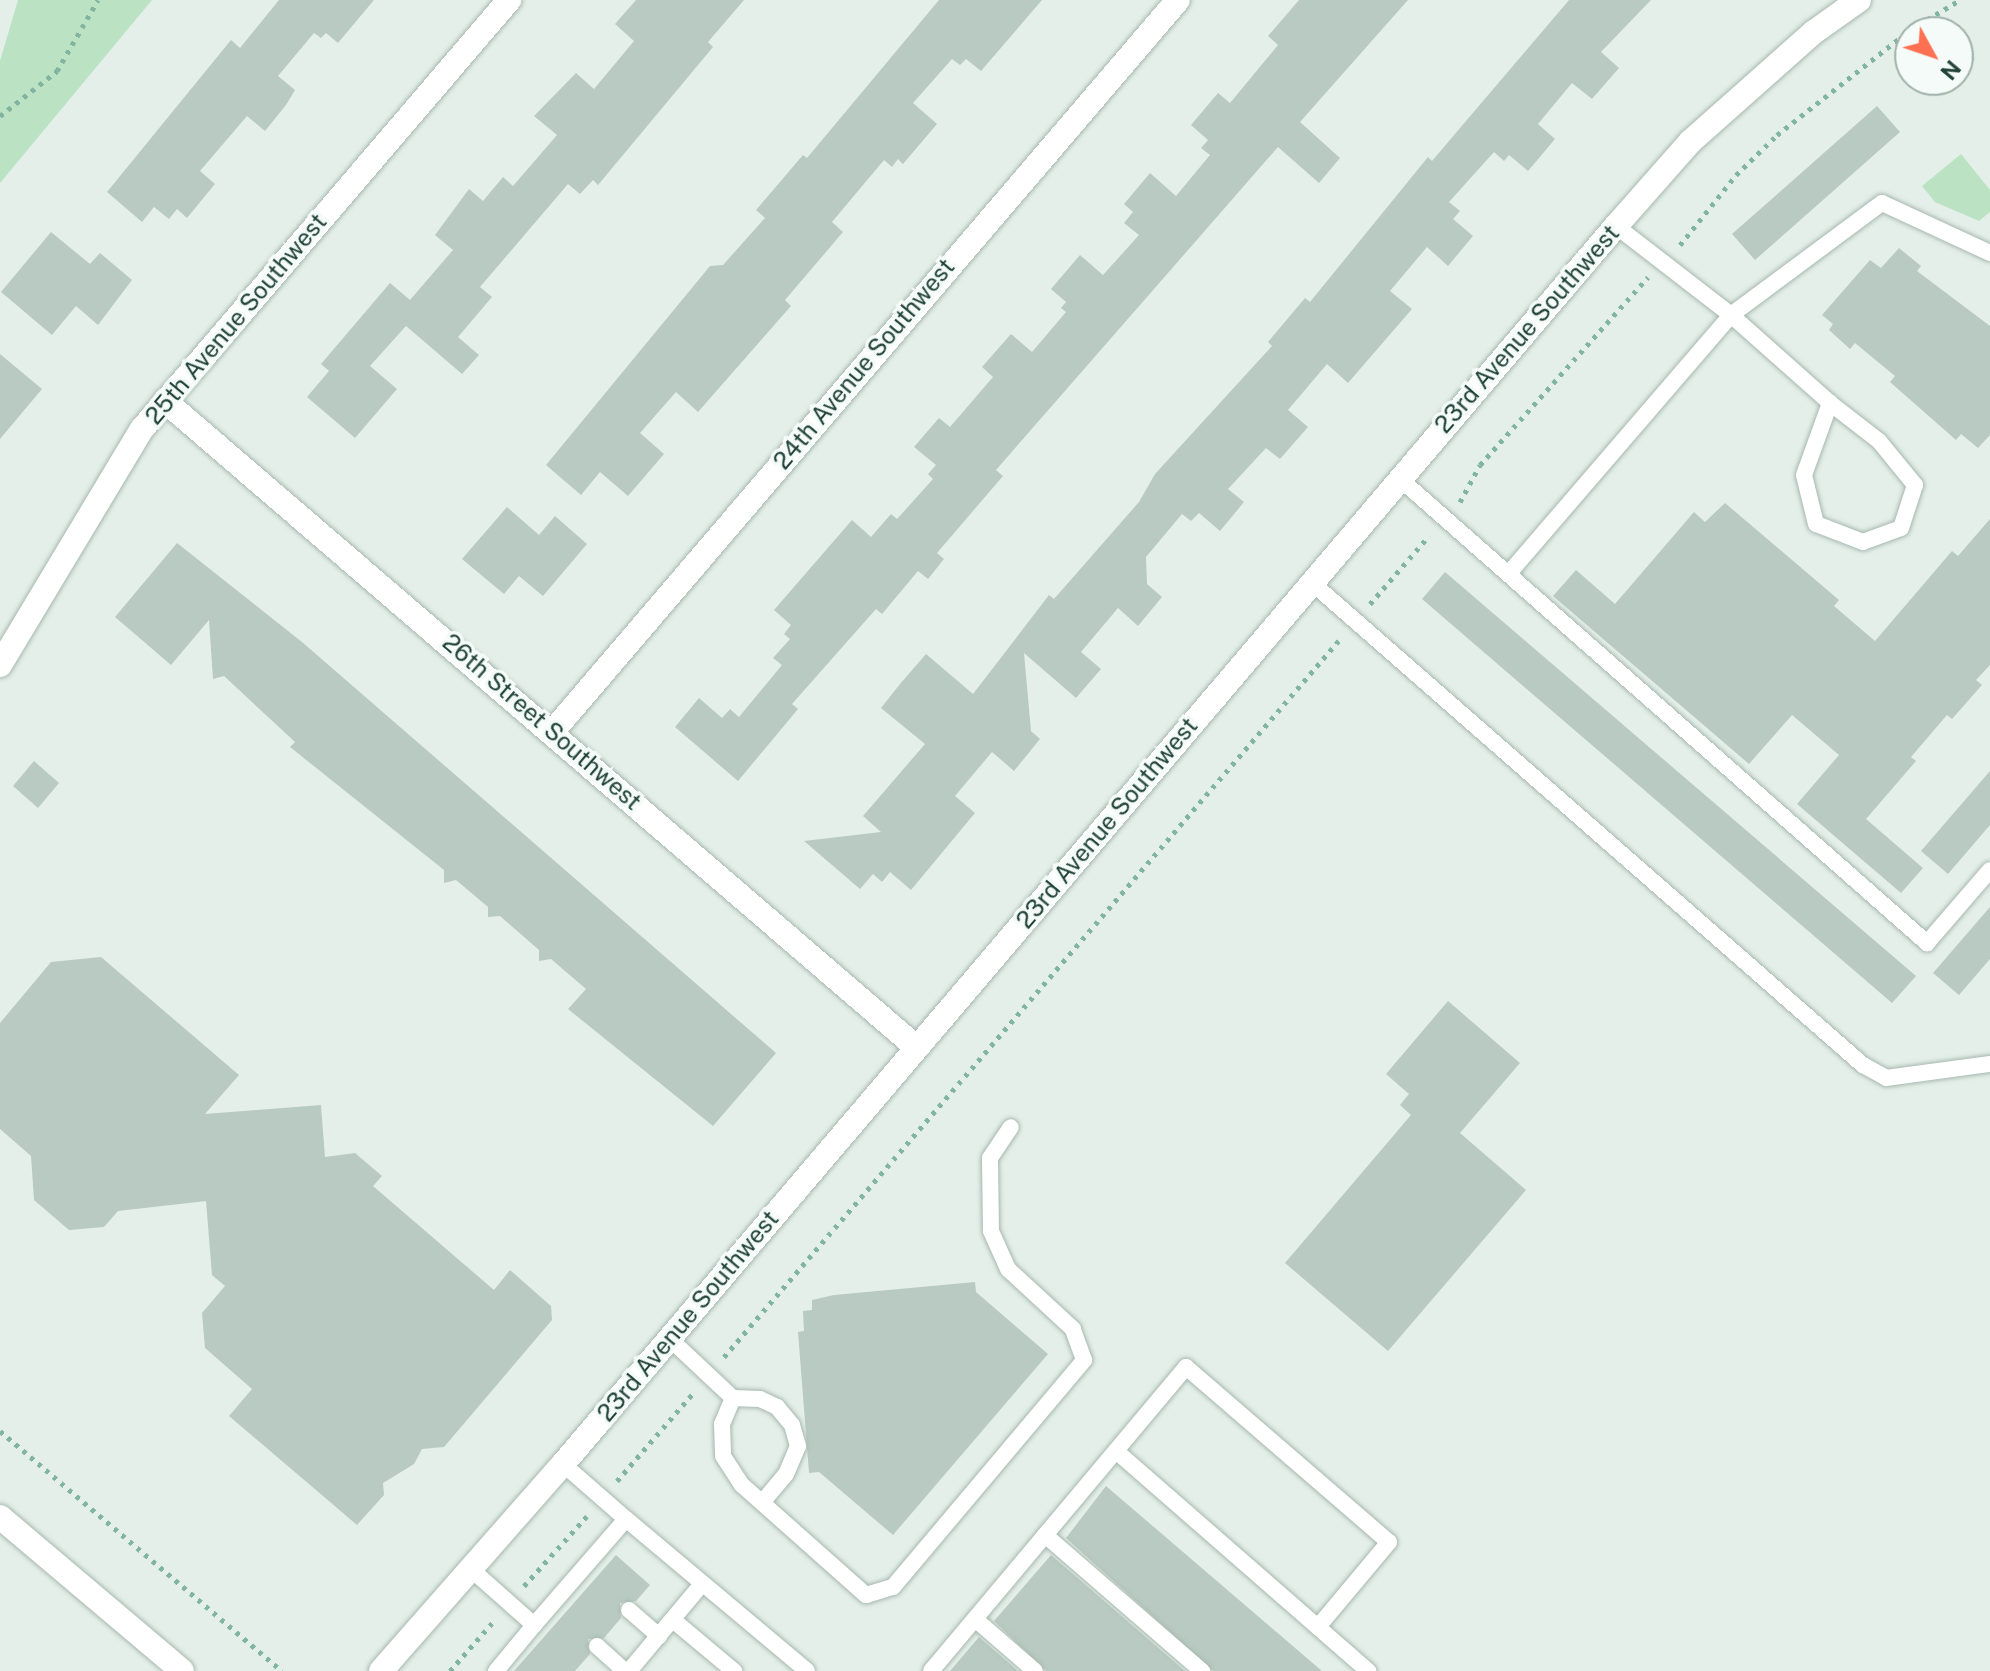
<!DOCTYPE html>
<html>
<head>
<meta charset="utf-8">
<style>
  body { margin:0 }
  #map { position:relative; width:1990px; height:1671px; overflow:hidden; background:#e4efe9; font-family:"Public Sans",sans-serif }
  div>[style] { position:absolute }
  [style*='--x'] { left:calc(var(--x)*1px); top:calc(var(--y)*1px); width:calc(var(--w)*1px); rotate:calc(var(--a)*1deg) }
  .green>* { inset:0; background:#bbe2c3 }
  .building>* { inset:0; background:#b9cac2 }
  .path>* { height:5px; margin-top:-2.5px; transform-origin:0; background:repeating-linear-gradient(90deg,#81b5a1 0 4px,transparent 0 10px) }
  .roads { filter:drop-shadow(0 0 2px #a6b8b0) drop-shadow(0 0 2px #a6b8b0) }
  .lane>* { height:16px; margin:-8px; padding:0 8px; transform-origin:8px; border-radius:8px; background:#fff }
  .street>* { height:24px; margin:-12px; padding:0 12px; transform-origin:12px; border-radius:12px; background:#fff }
  .secondary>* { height:24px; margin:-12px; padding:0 12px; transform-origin:12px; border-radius:12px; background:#fff }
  span { translate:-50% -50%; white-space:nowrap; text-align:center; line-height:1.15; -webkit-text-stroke:7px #f5fbf8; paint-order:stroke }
  .street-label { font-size:24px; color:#214337 }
  .north { position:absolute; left:1894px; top:16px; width:80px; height:80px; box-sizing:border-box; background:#f5fbf8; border:2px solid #a0b1ab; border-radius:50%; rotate:130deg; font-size:22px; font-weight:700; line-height:32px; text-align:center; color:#214337 }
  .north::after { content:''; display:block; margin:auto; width:28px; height:36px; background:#ff7052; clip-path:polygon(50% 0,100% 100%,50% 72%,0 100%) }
</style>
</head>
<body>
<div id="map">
  <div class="green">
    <div style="clip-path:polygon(18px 0,152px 0,0 183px,0 61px)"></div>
    <div style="clip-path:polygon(1961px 154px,1990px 190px,1990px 212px,1979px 221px,1935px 202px,1922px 186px)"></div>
  </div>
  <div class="building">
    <div style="clip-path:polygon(279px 0,374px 0,338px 43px,326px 33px,321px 38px,314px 33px,278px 76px,295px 90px,286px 105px,265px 131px,247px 116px,200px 171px,215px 184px,187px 218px,177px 209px,169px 219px,154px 207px,142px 222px,107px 192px,231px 40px,240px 48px)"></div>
    <div style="clip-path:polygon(636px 0,744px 0,708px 42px,713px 47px,598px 185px,593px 180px,580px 194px,568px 184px,480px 287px,492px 297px,458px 337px,479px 355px,462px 374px,406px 326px,370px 366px,397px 389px,355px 438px,307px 397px,329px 371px,321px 364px,390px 283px,410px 300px,453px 250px,435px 235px,469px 189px,483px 201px,503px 177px,513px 186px,557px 135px,534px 116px,576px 73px,594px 89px,634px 41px,615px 24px)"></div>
    <div style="clip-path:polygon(939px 0,1042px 0,981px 71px,966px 59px,960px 65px,952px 59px,913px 103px,937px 124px,903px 164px,898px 159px,892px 167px,884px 160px,832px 222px,843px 232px,785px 300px,791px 306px,698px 412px,676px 392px,640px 433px,664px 454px,628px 496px,600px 472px,581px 495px,546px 465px,710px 266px,723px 265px,765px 218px,756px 210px,803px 155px,807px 158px)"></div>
    <div style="clip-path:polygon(1299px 0,1408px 0,1300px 122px,1340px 158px,1319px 183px,1278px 147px,996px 470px,1003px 476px,937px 553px,944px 559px,928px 579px,918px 571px,882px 614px,876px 609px,792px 704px,798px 709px,738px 781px,675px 727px,699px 698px,722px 718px,730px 709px,739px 717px,782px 665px,773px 658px,790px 639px,784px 634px,791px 625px,774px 610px,852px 520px,871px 537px,891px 514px,897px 519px,933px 479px,928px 474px,936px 465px,914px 447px,939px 418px,950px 427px,993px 377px,982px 367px,1011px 334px,1032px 352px,1066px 312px,1061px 308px,1066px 302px,1051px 289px,1080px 255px,1103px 275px,1139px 235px,1124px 223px,1133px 212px,1124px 204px,1150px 173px,1176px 196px,1210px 155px,1201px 148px,1208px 140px,1191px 125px,1218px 93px,1230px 103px,1278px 45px,1268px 36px)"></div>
    <div style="clip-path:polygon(1569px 0,1651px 0,1601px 52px,1619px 68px,1592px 99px,1572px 83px,1538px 124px,1555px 139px,1528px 171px,1509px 155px,1504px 161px,1494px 152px,1449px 202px,1460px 211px,1453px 219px,1473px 236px,1448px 266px,1427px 247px,1390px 291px,1412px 309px,1348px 383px,1327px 364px,1288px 410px,1308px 427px,1280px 459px,1266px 448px,1228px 489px,1244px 502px,1220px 531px,1199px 513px,1191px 521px,1182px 514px,1146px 557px,1147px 584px,1162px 597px,1138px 626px,1118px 608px,1081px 652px,1101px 669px,1076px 698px,1024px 653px,1031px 731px,1040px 739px,1014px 771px,992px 752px,955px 796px,975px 813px,911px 890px,890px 872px,882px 882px,873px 874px,860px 889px,804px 841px,881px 832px,863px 816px,925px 744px,881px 708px,900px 684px,926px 654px,973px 694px,1049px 595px,1054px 599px,1139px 502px,1155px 474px,1272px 346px,1268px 342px,1305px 298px,1310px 302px,1428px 157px,1432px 161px)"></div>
    <div style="clip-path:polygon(1877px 106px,1900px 132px,1755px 260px,1732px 234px)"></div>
    <div style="clip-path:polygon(51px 232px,90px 264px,100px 253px,132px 280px,98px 325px,76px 306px,52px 335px,1px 292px)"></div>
    <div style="clip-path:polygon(1899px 248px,1921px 266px,1917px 271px,1990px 326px,1990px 435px,1978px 448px,1961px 434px,1956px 440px,1890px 382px,1895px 376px,1855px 343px,1850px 349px,1829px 330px,1833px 324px,1822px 315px,1870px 260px,1881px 268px)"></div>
    <div style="clip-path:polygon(0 354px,42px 389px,0 439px)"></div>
    <div style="clip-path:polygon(1725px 503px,1839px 600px,1834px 606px,1875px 641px,1952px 551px,1958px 556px,1990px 519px,1990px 665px,1976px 680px,1982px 685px,1952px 719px,1947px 715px,1911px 757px,1916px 761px,1866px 819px,1923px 868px,1901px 893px,1797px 804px,1839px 755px,1792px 715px,1749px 764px,1553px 596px,1576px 570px,1615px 604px,1694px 512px,1705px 522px)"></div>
    <div style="clip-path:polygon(507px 507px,539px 535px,555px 516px,587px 544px,543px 596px,519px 576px,504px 594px,462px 559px)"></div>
    <div style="clip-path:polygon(177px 543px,302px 642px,776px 1053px,713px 1126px,568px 1009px,586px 989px,551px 959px,539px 961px,539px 950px,500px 916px,488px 917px,488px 907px,456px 880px,444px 883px,444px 870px,290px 747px,295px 742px,224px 676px,213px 679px,209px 620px,171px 665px,115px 617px)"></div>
    <div style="clip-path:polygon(1445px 572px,1916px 976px,1892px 1003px,1422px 599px)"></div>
    <div style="clip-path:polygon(34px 761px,59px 783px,38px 808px,13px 786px)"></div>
    <div style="clip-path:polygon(1990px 771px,1990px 825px,1948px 874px,1921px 851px)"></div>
    <div style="clip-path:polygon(1990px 907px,1990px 959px,1959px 995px,1933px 973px)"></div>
    <div style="clip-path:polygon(101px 957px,239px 1075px,205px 1114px,321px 1105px,325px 1157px,355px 1153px,382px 1176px,373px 1186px,494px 1290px,510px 1270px,551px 1306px,552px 1320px,444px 1447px,422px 1449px,414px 1464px,383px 1483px,384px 1495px,357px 1525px,229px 1416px,252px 1389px,205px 1348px,202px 1313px,225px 1286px,212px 1275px,206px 1201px,118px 1211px,104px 1227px,69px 1230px,34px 1200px,31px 1156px,0 1129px,0 1023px,51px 962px)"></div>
    <div style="clip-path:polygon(1448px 1001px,1520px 1063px,1460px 1133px,1526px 1190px,1388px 1351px,1285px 1263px,1411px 1115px,1400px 1105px,1409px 1094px,1386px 1074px)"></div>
    <div style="clip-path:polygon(975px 1282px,976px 1292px,1048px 1354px,893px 1535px,819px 1472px,809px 1473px,798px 1332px,804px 1331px,803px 1311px,812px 1310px,812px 1300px,834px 1295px)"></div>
    <div style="clip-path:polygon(1106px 1486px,1322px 1671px,1213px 1671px,1066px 1538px)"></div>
    <div style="clip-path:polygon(616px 1555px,650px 1585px,636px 1601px,620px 1603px,621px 1618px,604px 1638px,588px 1639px,590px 1654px,575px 1671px,514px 1671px)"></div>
    <div style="clip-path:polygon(1051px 1555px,1185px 1671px,1046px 1671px,994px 1621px)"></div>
    <div style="clip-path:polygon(979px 1637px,1018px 1671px,950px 1671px)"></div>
  </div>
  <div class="path">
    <div style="--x:0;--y:116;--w:73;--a:-38.3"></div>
    <div style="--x:57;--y:71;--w:82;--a:-60"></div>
    <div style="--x:1680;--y:245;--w:90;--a:-51.3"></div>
    <div style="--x:1736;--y:175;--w:57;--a:-44.3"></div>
    <div style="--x:1777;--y:135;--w:169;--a:-38.3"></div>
    <div style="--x:1910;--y:30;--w:58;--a:-31"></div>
    <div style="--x:1460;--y:502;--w:42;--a:-61.6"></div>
    <div style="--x:1480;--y:465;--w:252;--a:-48.2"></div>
    <div style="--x:1370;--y:604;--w:90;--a:-49.1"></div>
    <div style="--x:724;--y:1357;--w:946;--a:-49.37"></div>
    <div style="--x:0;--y:1431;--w:370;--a:40.4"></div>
    <div style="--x:617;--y:1481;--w:118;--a:-49.1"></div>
    <div style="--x:524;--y:1586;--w:94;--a:-48"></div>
    <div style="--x:450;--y:1671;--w:67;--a:-48.7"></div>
  </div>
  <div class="roads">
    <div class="lane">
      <div style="--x:1616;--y:226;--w:145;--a:37.7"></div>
      <div style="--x:1731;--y:315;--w:132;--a:41.6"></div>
      <div style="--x:1830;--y:403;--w:62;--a:37.8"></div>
      <div style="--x:1879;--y:441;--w:57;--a:50.7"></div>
      <div style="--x:1915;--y:485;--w:45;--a:108"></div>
      <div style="--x:1901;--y:528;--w:40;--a:159.8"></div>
      <div style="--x:1863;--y:542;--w:50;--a:-159"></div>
      <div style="--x:1816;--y:524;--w:50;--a:-103.8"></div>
      <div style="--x:1804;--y:475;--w:77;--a:-70.1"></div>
      <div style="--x:1399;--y:478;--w:704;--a:41.37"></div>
      <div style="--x:1927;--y:943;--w:96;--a:-49.2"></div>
      <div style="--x:1510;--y:572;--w:339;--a:-49.3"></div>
      <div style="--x:1731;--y:315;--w:188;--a:-36.6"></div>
      <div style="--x:1882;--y:203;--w:119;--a:24.8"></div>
      <div style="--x:1311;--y:582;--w:733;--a:41.19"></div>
      <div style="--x:1863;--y:1065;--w:26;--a:29"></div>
      <div style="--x:1886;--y:1078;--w:105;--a:-7.7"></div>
      <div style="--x:669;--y:1338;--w:88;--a:43.2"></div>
      <div style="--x:733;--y:1398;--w:28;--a:113"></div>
      <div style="--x:722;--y:1424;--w:32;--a:88"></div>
      <div style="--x:723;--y:1456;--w:35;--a:57"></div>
      <div style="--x:742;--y:1485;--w:166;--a:41.6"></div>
      <div style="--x:866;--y:1595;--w:28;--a:-17"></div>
      <div style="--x:893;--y:1587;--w:297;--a:-49.9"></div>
      <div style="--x:1084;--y:1360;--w:33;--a:-110"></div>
      <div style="--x:1073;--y:1329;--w:88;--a:-137.3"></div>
      <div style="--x:1008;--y:1269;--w:42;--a:-114.1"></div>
      <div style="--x:991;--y:1231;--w:73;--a:-90.8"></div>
      <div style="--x:990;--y:1158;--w:37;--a:-56"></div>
      <div style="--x:733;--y:1398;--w:27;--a:2"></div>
      <div style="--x:760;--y:1399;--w:19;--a:25"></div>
      <div style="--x:777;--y:1407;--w:23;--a:50"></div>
      <div style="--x:792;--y:1425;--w:22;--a:74"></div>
      <div style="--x:798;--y:1446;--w:30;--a:113"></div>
      <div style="--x:786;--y:1474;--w:35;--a:130"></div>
      <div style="--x:1116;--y:1451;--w:335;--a:41.1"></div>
      <div style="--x:626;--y:1519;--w:236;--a:40"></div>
      <div style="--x:1045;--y:1535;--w:208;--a:40.9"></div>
      <div style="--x:472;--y:1570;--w:83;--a:41.6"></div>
      <div style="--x:534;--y:1625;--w:140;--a:-49"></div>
      <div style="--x:626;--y:1519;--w:84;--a:-138.9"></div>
      <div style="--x:629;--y:1610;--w:40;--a:41"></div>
      <div style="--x:975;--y:1619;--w:79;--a:40.9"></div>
      <div style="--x:673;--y:1620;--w:80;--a:39.9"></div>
      <div style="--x:597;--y:1646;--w:38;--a:42"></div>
      <div style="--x:496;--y:1671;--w:60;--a:-50.4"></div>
      <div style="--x:629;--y:1671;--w:114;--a:-50"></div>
      <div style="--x:931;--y:1671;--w:397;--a:-50"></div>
      <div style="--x:1186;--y:1367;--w:268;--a:40.8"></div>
      <div style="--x:1389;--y:1542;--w:111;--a:129.9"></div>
    </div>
    <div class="street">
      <div style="--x:165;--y:401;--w:991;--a:40.7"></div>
      <div style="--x:0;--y:665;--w:275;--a:-59"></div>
      <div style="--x:142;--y:429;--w:565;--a:-49.45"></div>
      <div style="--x:554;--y:730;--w:960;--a:-49.48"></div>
    </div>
    <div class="secondary">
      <div style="--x:0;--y:1517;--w:238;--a:40.2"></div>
      <div style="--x:381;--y:1671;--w:276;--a:-48.7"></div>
      <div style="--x:563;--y:1464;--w:1625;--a:-49.62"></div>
      <div style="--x:1616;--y:226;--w:112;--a:-48.6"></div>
      <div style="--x:1690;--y:142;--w:166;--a:-41.6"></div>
      <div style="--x:1814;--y:32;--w:55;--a:-35.4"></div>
    </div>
  </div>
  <div class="street-label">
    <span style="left:236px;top:319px;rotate:-50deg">25th Avenue Southwest</span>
    <span style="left:1527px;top:329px;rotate:-49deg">23rd Avenue Southwest</span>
    <span style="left:864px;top:364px;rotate:-50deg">24th Avenue Southwest</span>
    <span style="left:542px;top:722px;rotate:41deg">26th Street Southwest</span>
    <span style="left:1107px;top:823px;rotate:-50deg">23rd Avenue Southwest</span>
    <span style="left:688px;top:1316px;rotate:-50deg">23rd Avenue Southwest</span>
  </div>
  <div class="north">N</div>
</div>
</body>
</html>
